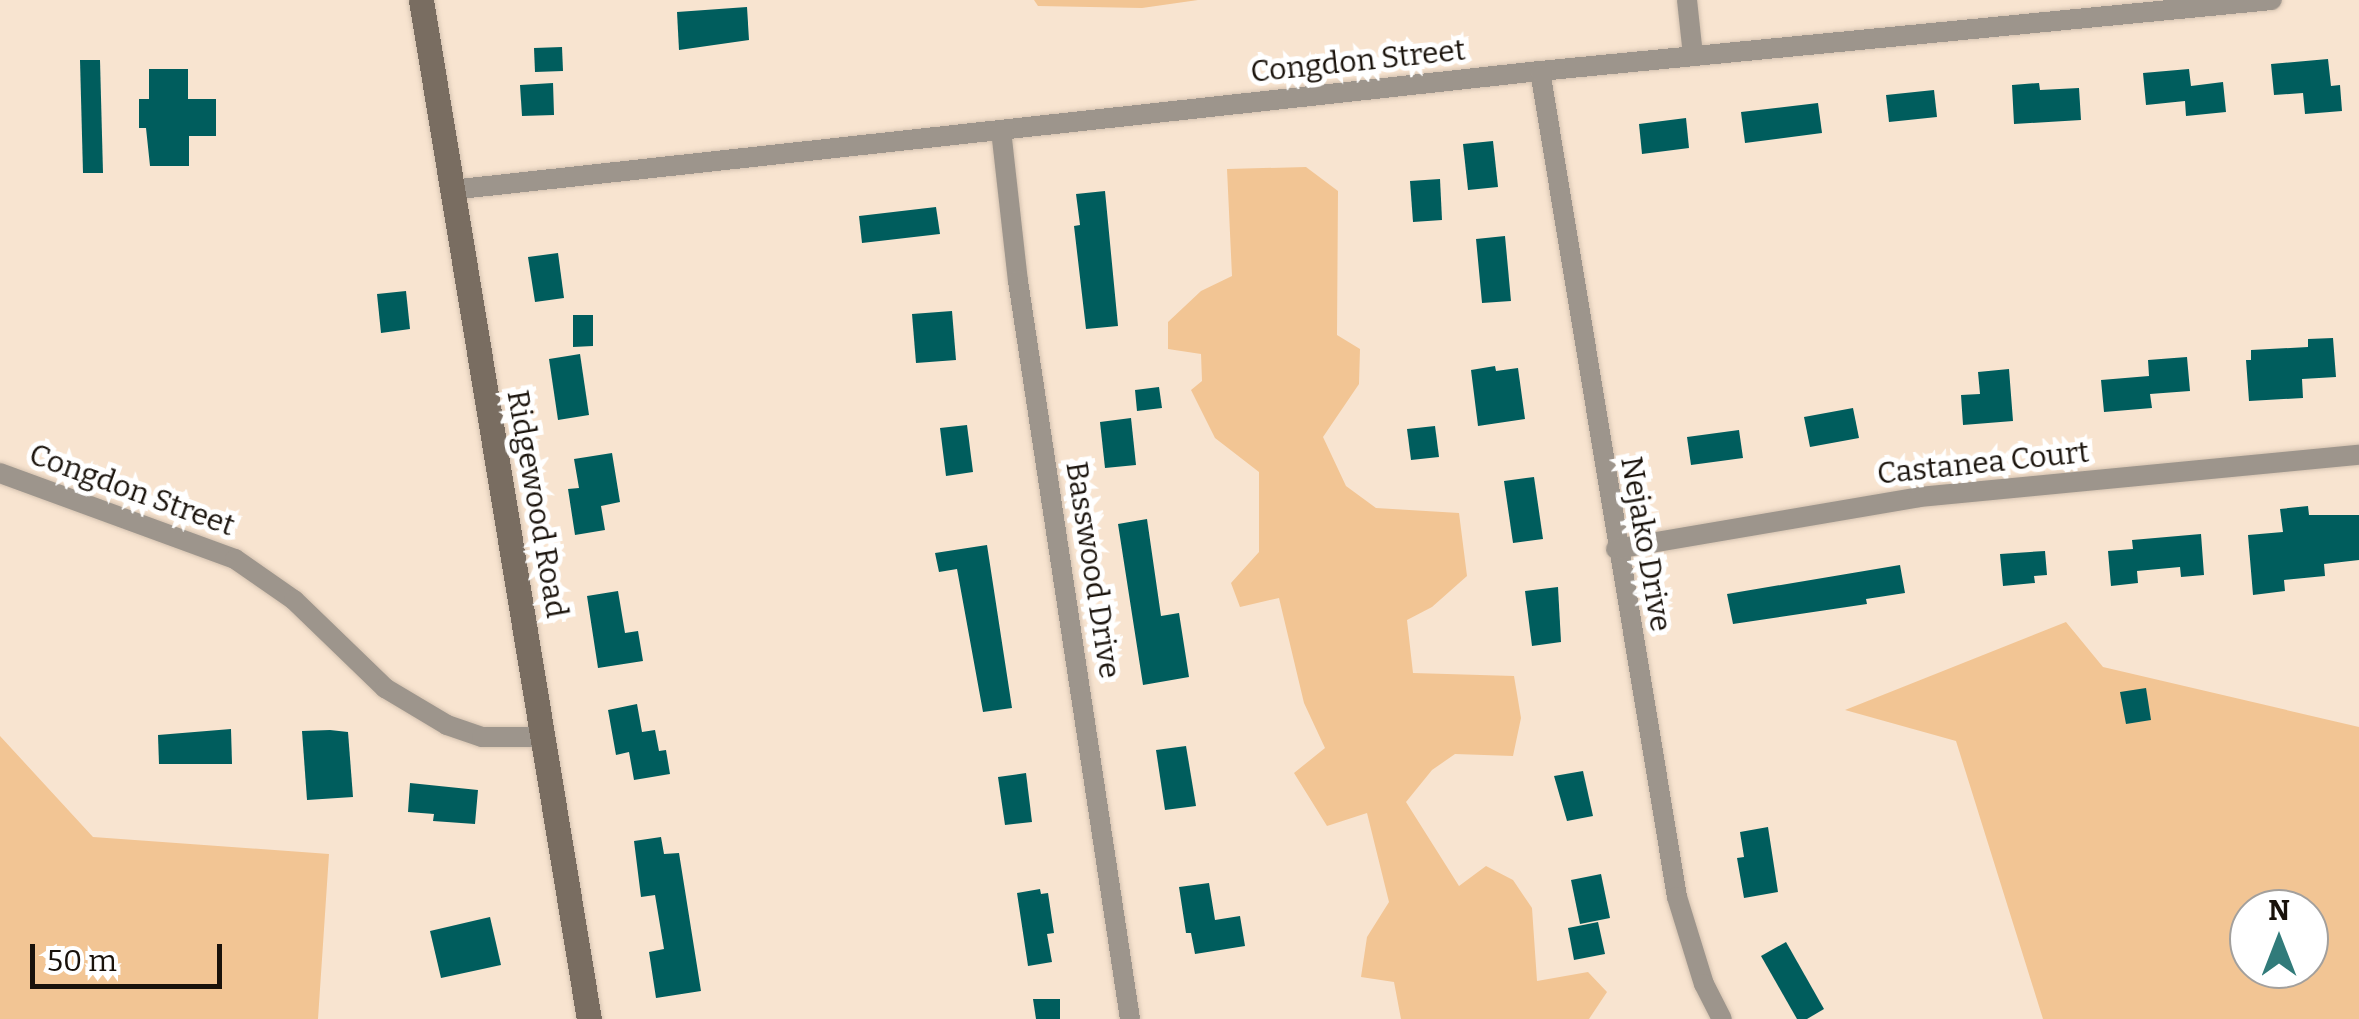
<!DOCTYPE html>
<html>
<head>
<meta charset="utf-8">
<style>
  body { margin:0 }
  #map { position:relative; width:2359px; height:1019px; overflow:hidden; background:#f8e4d0; font-family:Bitter,serif }
  div>[style] { position:absolute }
  [style*='--x'] { left:calc(var(--x)*1px); top:calc(var(--y)*1px); width:calc(var(--w)*1px); rotate:calc(var(--a)*1deg) }
  .green>* { inset:0; background:#f2c594 }
  .building>* { inset:0; background:#005d5d }
  .roads { filter:drop-shadow(0 0 2px #d4c2b0) drop-shadow(0 0 2px #d4c2b0) }
  .minor>* { height:20px; margin:-10px; padding:0 10px; transform-origin:10px; border-radius:10px; background:#9d958c }
  .secondary>* { height:25px; margin:-12.5px; padding:0 12.5px; transform-origin:12.5px; border-radius:12.5px; background:#796d61 }
  span { translate:-50% -50%; white-space:nowrap; text-align:center; line-height:1.15; -webkit-text-stroke:10px #fff; paint-order:stroke }
  .street-label { font-size:30px; color:#19120b }
  .north { position:absolute; left:2229px; top:889px; width:100px; height:100px; box-sizing:border-box; background:#fff; border:2px solid #a3a09d; border-radius:50%; rotate:0deg; font-size:28px; font-weight:700; line-height:40px; text-align:center; color:#19120b }
  .north::after { content:''; display:block; margin:auto; width:35px; height:45px; background:#317b7a; clip-path:polygon(50% 0,100% 100%,50% 72%,0 100%) }
  .scale { position:absolute; left:30px; top:944px; width:192px; height:45px; box-sizing:border-box; border:5px solid #19120b; border-top:0; padding-left:12px; font-size:30px; line-height:35px; white-space:nowrap; color:#19120b; -webkit-text-stroke:8px #fff; paint-order:stroke }
</style>
</head>
<body>
<div id="map">
  <div class="green">
    <div style="clip-path:polygon(1034px 0,1198px 0,1142px 8px,1038px 6px)"></div>
    <div style="clip-path:polygon(1306px 167px,1338px 191px,1337px 335px,1360px 349px,1359px 384px,1323px 437px,1346px 486px,1376px 508px,1459px 513px,1467px 576px,1432px 607px,1407px 620px,1413px 673px,1514px 676px,1521px 718px,1513px 756px,1455px 754px,1432px 770px,1406px 802px,1459px 886px,1486px 866px,1513px 880px,1532px 908px,1537px 981px,1588px 972px,1607px 992px,1589px 1019px,1401px 1019px,1394px 982px,1361px 977px,1367px 937px,1389px 902px,1367px 813px,1327px 826px,1294px 773px,1325px 748px,1304px 703px,1279px 598px,1240px 607px,1231px 583px,1259px 552px,1259px 472px,1215px 438px,1191px 390px,1202px 381px,1201px 354px,1168px 349px,1168px 322px,1201px 291px,1232px 276px,1227px 169px)"></div>
    <div style="clip-path:polygon(evenodd,2066px 622px,2103px 667px,2359px 727px,2359px 1019px,2043px 1019px,1956px 741px,1845px 710px,2066px 622px,2249px 909px,2309px 909px,2309px 969px,2249px 969px,2249px 909px)"></div>
    <div style="clip-path:polygon(0 736px,93px 837px,329px 854px,318px 1019px,0 1019px)"></div>
  </div>
  <div class="building">
    <div style="clip-path:polygon(747px 7px,749px 40px,679px 50px,677px 12px)"></div>
    <div style="clip-path:polygon(562px 47px,563px 71px,535px 72px,534px 48px)"></div>
    <div style="clip-path:polygon(2328px 59px,2331px 86px,2340px 85px,2342px 111px,2305px 114px,2303px 93px,2274px 95px,2271px 64px)"></div>
    <div style="clip-path:polygon(80px 60px,100px 60px,103px 173px,83px 173px)"></div>
    <div style="clip-path:polygon(149px 69px,188px 69px,188px 99px,216px 99px,216px 136px,189px 136px,189px 166px,150px 166px,146px 128px,139px 128px,139px 99px,149px 99px)"></div>
    <div style="clip-path:polygon(2189px 69px,2191px 86px,2223px 82px,2226px 112px,2186px 116px,2185px 101px,2146px 105px,2143px 73px)"></div>
    <div style="clip-path:polygon(553px 83px,554px 115px,522px 116px,520px 85px)"></div>
    <div style="clip-path:polygon(2039px 83px,2040px 90px,2079px 88px,2081px 120px,2014px 124px,2012px 85px)"></div>
    <div style="clip-path:polygon(1934px 90px,1937px 117px,1889px 122px,1886px 95px)"></div>
    <div style="clip-path:polygon(1818px 103px,1822px 133px,1745px 143px,1741px 112px)"></div>
    <div style="clip-path:polygon(1686px 118px,1689px 148px,1642px 154px,1639px 124px)"></div>
    <div style="clip-path:polygon(1493px 141px,1498px 187px,1468px 190px,1463px 144px)"></div>
    <div style="clip-path:polygon(1440px 179px,1442px 220px,1413px 222px,1410px 181px)"></div>
    <div style="clip-path:polygon(1105px 191px,1118px 326px,1086px 329px,1074px 226px,1080px 225px,1076px 194px)"></div>
    <div style="clip-path:polygon(936px 207px,940px 234px,862px 243px,859px 216px)"></div>
    <div style="clip-path:polygon(1505px 236px,1511px 301px,1482px 303px,1476px 239px)"></div>
    <div style="clip-path:polygon(558px 253px,564px 298px,535px 302px,528px 257px)"></div>
    <div style="clip-path:polygon(406px 291px,410px 329px,381px 333px,377px 294px)"></div>
    <div style="clip-path:polygon(952px 311px,956px 360px,916px 363px,912px 314px)"></div>
    <div style="clip-path:polygon(573px 315px,593px 315px,593px 346px,573px 347px)"></div>
    <div style="clip-path:polygon(2333px 338px,2336px 377px,2302px 379px,2303px 398px,2249px 401px,2246px 360px,2251px 360px,2251px 350px,2308px 347px,2308px 339px)"></div>
    <div style="clip-path:polygon(580px 354px,589px 415px,558px 420px,549px 359px)"></div>
    <div style="clip-path:polygon(2187px 357px,2190px 391px,2150px 394px,2152px 408px,2104px 412px,2101px 380px,2149px 376px,2148px 360px)"></div>
    <div style="clip-path:polygon(1495px 366px,1496px 371px,1518px 368px,1525px 419px,1478px 426px,1471px 370px)"></div>
    <div style="clip-path:polygon(2009px 369px,2013px 421px,1963px 425px,1961px 395px,1980px 394px,1978px 372px)"></div>
    <div style="clip-path:polygon(1159px 387px,1162px 408px,1137px 411px,1135px 390px)"></div>
    <div style="clip-path:polygon(1853px 408px,1859px 438px,1810px 447px,1804px 417px)"></div>
    <div style="clip-path:polygon(1131px 418px,1136px 465px,1105px 468px,1100px 422px)"></div>
    <div style="clip-path:polygon(967px 425px,973px 472px,946px 476px,940px 428px)"></div>
    <div style="clip-path:polygon(1435px 426px,1439px 457px,1411px 460px,1407px 429px)"></div>
    <div style="clip-path:polygon(1739px 430px,1743px 458px,1691px 465px,1687px 437px)"></div>
    <div style="clip-path:polygon(612px 453px,620px 502px,601px 506px,605px 530px,575px 535px,568px 489px,579px 488px,574px 459px)"></div>
    <div style="clip-path:polygon(1534px 477px,1543px 539px,1513px 543px,1504px 481px)"></div>
    <div style="clip-path:polygon(2308px 506px,2309px 515px,2359px 515px,2359px 560px,2324px 564px,2325px 576px,2284px 580px,2285px 591px,2253px 595px,2248px 535px,2283px 532px,2280px 509px)"></div>
    <div style="clip-path:polygon(1147px 519px,1161px 616px,1179px 613px,1189px 677px,1143px 685px,1118px 524px)"></div>
    <div style="clip-path:polygon(2201px 534px,2204px 575px,2181px 577px,2180px 567px,2137px 571px,2138px 583px,2111px 586px,2108px 551px,2133px 549px,2132px 540px)"></div>
    <div style="clip-path:polygon(987px 545px,1012px 708px,983px 712px,957px 569px,939px 572px,935px 553px)"></div>
    <div style="clip-path:polygon(2045px 551px,2047px 575px,2034px 576px,2035px 583px,2003px 586px,2000px 554px)"></div>
    <div style="clip-path:polygon(1900px 565px,1905px 593px,1866px 599px,1867px 604px,1733px 624px,1727px 594px)"></div>
    <div style="clip-path:polygon(1558px 587px,1561px 642px,1532px 646px,1525px 591px)"></div>
    <div style="clip-path:polygon(618px 591px,625px 633px,638px 631px,643px 661px,598px 668px,587px 596px)"></div>
    <div style="clip-path:polygon(2146px 688px,2151px 720px,2126px 724px,2120px 692px)"></div>
    <div style="clip-path:polygon(637px 704px,642px 732px,655px 730px,659px 751px,666px 750px,670px 774px,634px 780px,629px 752px,616px 755px,608px 710px)"></div>
    <div style="clip-path:polygon(231px 729px,232px 764px,159px 764px,158px 735px)"></div>
    <div style="clip-path:polygon(330px 730px,348px 732px,353px 797px,307px 800px,302px 731px)"></div>
    <div style="clip-path:polygon(1186px 746px,1196px 806px,1165px 810px,1156px 750px)"></div>
    <div style="clip-path:polygon(1583px 771px,1593px 816px,1567px 821px,1554px 776px)"></div>
    <div style="clip-path:polygon(1026px 773px,1032px 822px,1005px 825px,998px 777px)"></div>
    <div style="clip-path:polygon(410px 783px,478px 790px,475px 824px,433px 821px,434px 814px,408px 812px)"></div>
    <div style="clip-path:polygon(1768px 827px,1778px 892px,1744px 898px,1737px 858px,1744px 857px,1740px 832px)"></div>
    <div style="clip-path:polygon(661px 837px,664px 854px,679px 853px,701px 991px,656px 998px,649px 952px,664px 949px,655px 895px,641px 897px,634px 841px)"></div>
    <div style="clip-path:polygon(1601px 874px,1610px 918px,1580px 924px,1571px 880px)"></div>
    <div style="clip-path:polygon(1209px 883px,1215px 920px,1240px 916px,1245px 946px,1195px 954px,1191px 933px,1186px 933px,1179px 887px)"></div>
    <div style="clip-path:polygon(1040px 889px,1041px 894px,1048px 893px,1054px 933px,1047px 934px,1052px 962px,1028px 966px,1017px 893px)"></div>
    <div style="clip-path:polygon(490px 917px,501px 965px,441px 978px,430px 931px)"></div>
    <div style="clip-path:polygon(1598px 922px,1605px 954px,1574px 960px,1568px 928px)"></div>
    <div style="clip-path:polygon(1786px 942px,1824px 1009px,1807px 1019px,1797px 1019px,1761px 956px)"></div>
    <div style="clip-path:polygon(1033px 999px,1060px 999px,1060px 1019px,1036px 1019px)"></div>
  </div>
  <div class="roads">
    <div class="minor">
      <div style="--x:1687;--y:0;--w:55;--a:83.8"></div>
      <div style="--x:1540;--y:71;--w:837;--a:80.58"></div>
      <div style="--x:1677;--y:897;--w:91;--a:72.8"></div>
      <div style="--x:1704;--y:984;--w:39;--a:63"></div>
      <div style="--x:1001;--y:130;--w:152;--a:83.6"></div>
      <div style="--x:1018;--y:281;--w:746;--a:81.37"></div>
      <div style="--x:451;--y:190;--w:1095;--a:-6.24"></div>
      <div style="--x:1540;--y:71;--w:735;--a:-5.54"></div>
      <div style="--x:0;--y:473;--w:250;--a:20.1"></div>
      <div style="--x:235;--y:559;--w:72;--a:34.8"></div>
      <div style="--x:294;--y:600;--w:127;--a:44"></div>
      <div style="--x:385;--y:688;--w:72;--a:30.8"></div>
      <div style="--x:447;--y:725;--w:37;--a:19"></div>
      <div style="--x:482;--y:737;--w:61;--a:0"></div>
      <div style="--x:1616;--y:549;--w:307;--a:-9.7"></div>
      <div style="--x:1919;--y:497;--w:442;--a:-5.5"></div>
    </div>
    <div class="secondary">
      <div style="--x:421;--y:0;--w:1033;--a:80.64"></div>
    </div>
  </div>
  <div class="street-label">
    <span style="left:1358px;top:61px;rotate:-6deg">Congdon Street</span>
    <span style="left:1983px;top:463px;rotate:-6deg">Castanea Court</span>
    <span style="left:132px;top:490px;rotate:20deg">Congdon Street</span>
    <span style="left:537px;top:504px;rotate:80deg">Ridgewood Road</span>
    <span style="left:1646px;top:544px;rotate:80deg">Nejako Drive</span>
    <span style="left:1093px;top:570px;rotate:81deg">Basswood Drive</span>
  </div>
  <div class="north">N</div>
  <div class="scale">50 m</div>
</div>
</body>
</html>
